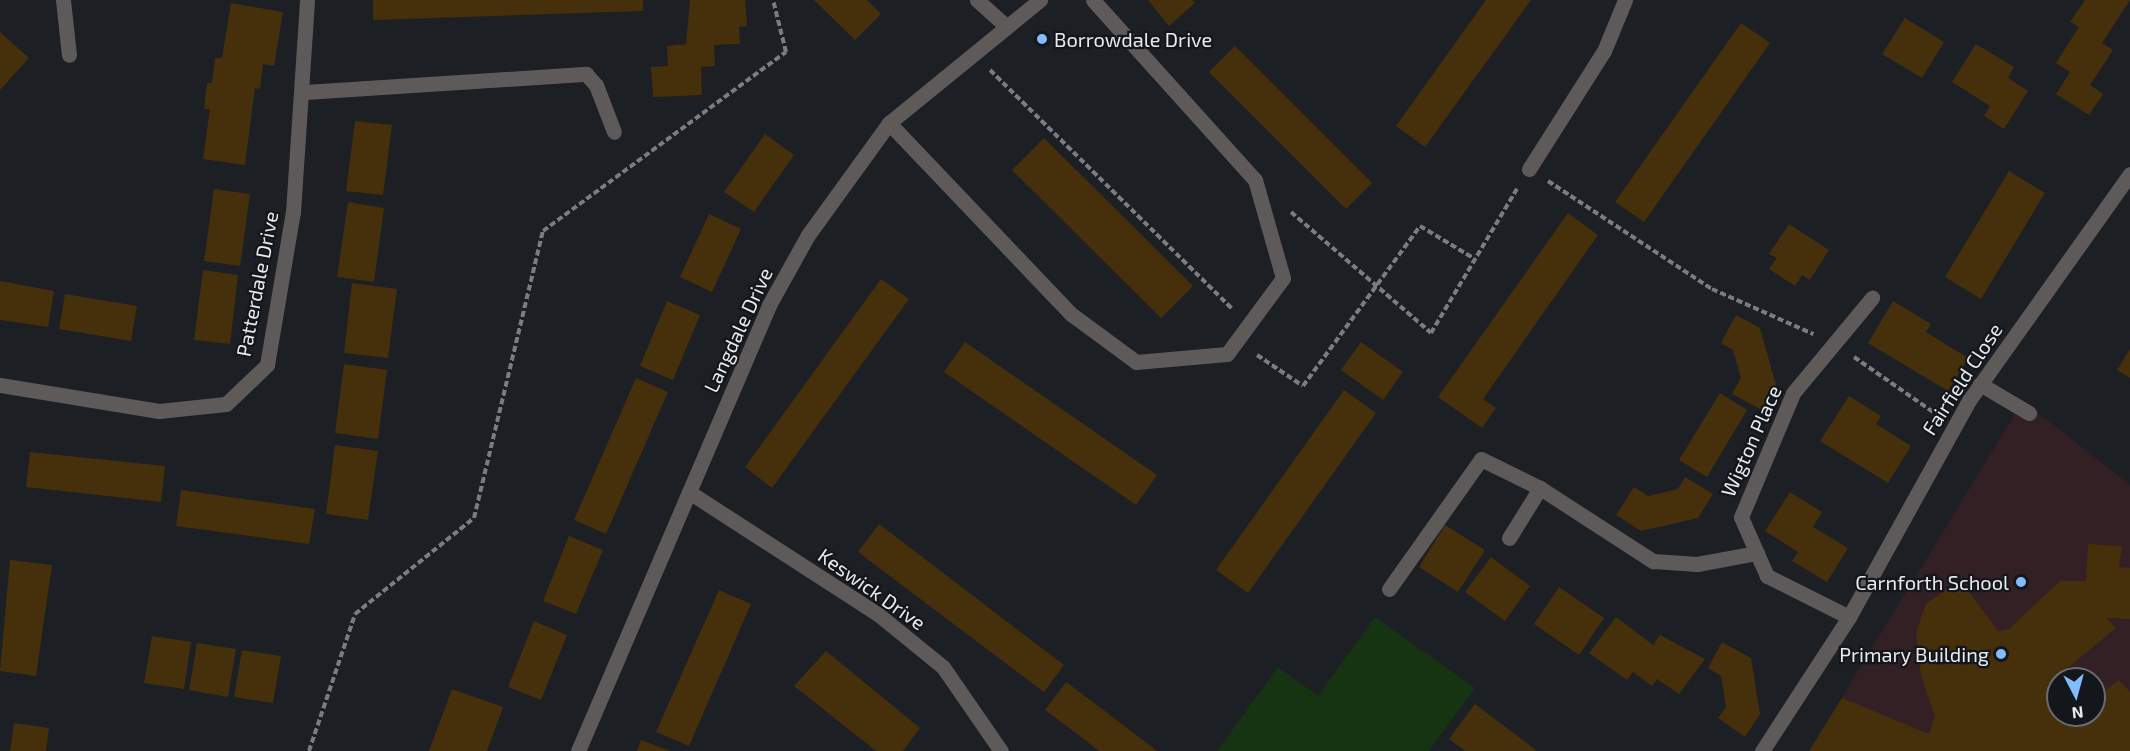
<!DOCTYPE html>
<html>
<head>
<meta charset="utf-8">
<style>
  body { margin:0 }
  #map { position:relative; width:2130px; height:751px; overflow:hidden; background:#1c1f24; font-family:"Exo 2",sans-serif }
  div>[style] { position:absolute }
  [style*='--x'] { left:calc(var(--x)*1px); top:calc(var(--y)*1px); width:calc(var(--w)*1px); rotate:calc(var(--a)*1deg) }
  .education>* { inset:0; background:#332024 }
  .green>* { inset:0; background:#163312 }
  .building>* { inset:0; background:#462f0b }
  .path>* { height:4px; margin-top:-2px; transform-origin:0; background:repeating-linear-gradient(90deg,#797c80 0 6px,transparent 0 9px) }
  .minor>* { height:15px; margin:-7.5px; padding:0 7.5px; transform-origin:7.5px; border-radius:7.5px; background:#5e5a59 }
  .dots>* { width:16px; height:16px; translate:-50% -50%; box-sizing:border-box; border:3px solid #13161b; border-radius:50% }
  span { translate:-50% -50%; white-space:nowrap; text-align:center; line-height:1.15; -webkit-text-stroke:4.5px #13161b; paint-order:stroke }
  .poi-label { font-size:20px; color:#e8eaee }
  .left { translate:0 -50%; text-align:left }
  .right { translate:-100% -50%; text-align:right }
  .street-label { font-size:20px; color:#e8eaee }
  .north { position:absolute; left:2046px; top:667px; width:60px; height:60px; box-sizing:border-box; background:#13161b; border:2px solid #686b6f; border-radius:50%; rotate:174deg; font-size:16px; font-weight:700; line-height:24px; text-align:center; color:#e8eaee }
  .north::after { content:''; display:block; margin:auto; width:21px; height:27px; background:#82bcfa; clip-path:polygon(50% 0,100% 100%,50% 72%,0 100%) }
</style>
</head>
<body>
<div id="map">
  <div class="education">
    <div style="clip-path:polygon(evenodd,2023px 401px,2130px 485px,2130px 751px,1809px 751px,2023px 401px,2058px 679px,2094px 679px,2094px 715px,2058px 715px,2058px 679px)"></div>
  </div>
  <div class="green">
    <div style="clip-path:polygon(1375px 617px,1475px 688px,1429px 751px,1217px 751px,1278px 667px,1318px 696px)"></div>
  </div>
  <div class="building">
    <div style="clip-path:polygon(373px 0,643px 0,643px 11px,373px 20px)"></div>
    <div style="clip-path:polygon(690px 0,745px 0,747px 26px,739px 27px,740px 44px,714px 45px,715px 66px,701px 67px,702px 95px,653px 97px,651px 67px,668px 66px,667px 46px,686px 44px)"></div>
    <div style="clip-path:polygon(814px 0,867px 0,881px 14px,855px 40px)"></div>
    <div style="clip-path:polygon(1148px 0,1192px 0,1195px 3px,1169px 26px)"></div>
    <div style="clip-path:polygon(1486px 0,1531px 0,1425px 147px,1396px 126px)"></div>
    <div style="clip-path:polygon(2085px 0,2130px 0,2102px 43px,2113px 50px,2090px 85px,2103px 94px,2089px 115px,2056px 94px,2070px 72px,2056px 63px,2079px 27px,2070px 22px)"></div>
    <div style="clip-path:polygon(231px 3px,283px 12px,274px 66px,263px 64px,260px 89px,255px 88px,245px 165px,203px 159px,210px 109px,204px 109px,207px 83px,212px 83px,215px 58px,222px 58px)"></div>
    <div style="clip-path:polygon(1905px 18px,1944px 42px,1922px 78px,1882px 54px)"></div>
    <div style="clip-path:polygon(1741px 23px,1770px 43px,1644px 222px,1615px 202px)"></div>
    <div style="clip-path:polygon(0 32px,29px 58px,0 90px)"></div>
    <div style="clip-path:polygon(1976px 44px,2014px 67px,2008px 78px,2028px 91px,2004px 129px,1984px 116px,1990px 106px,1952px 82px)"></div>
    <div style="clip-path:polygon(1235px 46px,1372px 183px,1346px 209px,1209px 72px)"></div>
    <div style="clip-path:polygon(355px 121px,392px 125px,383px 195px,346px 191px)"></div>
    <div style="clip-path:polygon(765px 134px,794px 155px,754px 212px,724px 192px)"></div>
    <div style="clip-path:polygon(1044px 138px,1193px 286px,1161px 318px,1012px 170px)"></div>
    <div style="clip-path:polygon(2009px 171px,2045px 193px,1981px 299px,1945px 277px)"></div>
    <div style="clip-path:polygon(214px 189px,250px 194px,240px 266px,204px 261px)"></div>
    <div style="clip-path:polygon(348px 202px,384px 208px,374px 282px,337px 277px)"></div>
    <div style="clip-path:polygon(1568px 213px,1598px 235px,1483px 399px,1496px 408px,1482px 428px,1438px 397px)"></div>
    <div style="clip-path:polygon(709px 214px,741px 229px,712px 292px,680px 277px)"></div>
    <div style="clip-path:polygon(1789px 224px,1829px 250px,1810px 280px,1802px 275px,1795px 286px,1769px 269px,1777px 258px,1769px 254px)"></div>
    <div style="clip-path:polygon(203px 270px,238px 275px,230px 344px,194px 340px)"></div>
    <div style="clip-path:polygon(881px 279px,909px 299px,772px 488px,745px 467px)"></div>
    <div style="clip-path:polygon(0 281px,54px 291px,48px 327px,0 320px)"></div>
    <div style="clip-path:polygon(352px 283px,397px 289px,388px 358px,344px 353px)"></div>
    <div style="clip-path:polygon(65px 294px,137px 306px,131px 341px,59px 329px)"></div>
    <div style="clip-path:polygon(667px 301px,700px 315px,673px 380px,640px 366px)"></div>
    <div style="clip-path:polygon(1893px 301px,1931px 324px,1926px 332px,1968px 358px,1948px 391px,1868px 343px)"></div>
    <div style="clip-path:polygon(1736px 315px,1760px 328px,1776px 385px,1762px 410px,1732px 394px,1741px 378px,1733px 350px,1721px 343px)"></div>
    <div style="clip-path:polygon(965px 342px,1157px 475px,1136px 505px,944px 372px)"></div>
    <div style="clip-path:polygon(1361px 342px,1403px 372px,1383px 400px,1341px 370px)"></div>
    <div style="clip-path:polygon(2130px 349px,2130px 378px,2117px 370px)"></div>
    <div style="clip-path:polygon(344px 364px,387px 370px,378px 439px,335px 433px)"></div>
    <div style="clip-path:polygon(636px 378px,668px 392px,606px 534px,574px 520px)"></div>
    <div style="clip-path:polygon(1344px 390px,1376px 413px,1248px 593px,1216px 570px)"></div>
    <div style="clip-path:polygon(1720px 393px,1747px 410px,1707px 477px,1679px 460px)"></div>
    <div style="clip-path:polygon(1849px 396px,1881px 416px,1876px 424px,1911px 446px,1888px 483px,1820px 441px)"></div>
    <div style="clip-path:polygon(335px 445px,378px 451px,368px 520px,326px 514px)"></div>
    <div style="clip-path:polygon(30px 452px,165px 466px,161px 502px,26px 487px)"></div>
    <div style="clip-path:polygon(1685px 477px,1713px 494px,1698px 518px,1641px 531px,1616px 515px,1634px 487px,1648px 496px,1678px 489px)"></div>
    <div style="clip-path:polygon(181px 490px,315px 509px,309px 544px,176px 526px)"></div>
    <div style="clip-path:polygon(1790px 492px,1822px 512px,1813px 527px,1848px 548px,1827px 582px,1792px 561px,1798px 552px,1765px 531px)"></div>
    <div style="clip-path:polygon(879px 524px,1064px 665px,1044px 692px,858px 552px)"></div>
    <div style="clip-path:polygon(1445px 525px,1485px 550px,1458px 592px,1419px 567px)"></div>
    <div style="clip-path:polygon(569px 536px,603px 550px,576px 614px,543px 601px)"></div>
    <div style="clip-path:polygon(2088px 544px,2122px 546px,2119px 567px,2130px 568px,2130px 619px,2106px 618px,2116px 628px,2047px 685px,2058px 694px,2058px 715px,2094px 715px,2094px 699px,2119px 680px,2130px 692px,2130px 751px,1809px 751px,1842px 698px,1929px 734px,1935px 716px,1921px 676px,1916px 632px,1926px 604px,1960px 580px,1998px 631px,2009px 629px,2060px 581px,2086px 581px)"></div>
    <div style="clip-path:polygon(1491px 557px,1530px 586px,1505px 621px,1465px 592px)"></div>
    <div style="clip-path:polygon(10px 560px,52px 565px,36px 676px,0 671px)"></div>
    <div style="clip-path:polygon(1559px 587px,1604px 618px,1579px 655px,1534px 624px)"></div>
    <div style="clip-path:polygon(719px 590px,751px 604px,689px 746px,656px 732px)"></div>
    <div style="clip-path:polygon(1616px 617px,1653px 645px,1660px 635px,1705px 659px,1679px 694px,1657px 679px,1652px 686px,1633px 672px,1627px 680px,1589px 653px)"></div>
    <div style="clip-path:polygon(534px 621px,567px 635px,541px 700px,508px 687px)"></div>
    <div style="clip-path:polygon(152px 636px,191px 642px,184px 689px,144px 683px)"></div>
    <div style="clip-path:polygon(1722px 642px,1751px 658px,1760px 714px,1745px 737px,1718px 718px,1726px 707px,1721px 676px,1708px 668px)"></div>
    <div style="clip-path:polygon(197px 643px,236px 649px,228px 697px,189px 690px)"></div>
    <div style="clip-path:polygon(242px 650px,281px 656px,273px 703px,234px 697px)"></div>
    <div style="clip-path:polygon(826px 651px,920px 728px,903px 751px,876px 751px,794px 686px)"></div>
    <div style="clip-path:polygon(1066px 682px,1097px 705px,1157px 751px,1099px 751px,1076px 733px,1045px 710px)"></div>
    <div style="clip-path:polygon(452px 689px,503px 707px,487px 751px,429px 751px)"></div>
    <div style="clip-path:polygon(1475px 704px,1536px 750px,1535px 751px,1465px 751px,1449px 739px)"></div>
    <div style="clip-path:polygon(14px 723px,49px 728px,46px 751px,10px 751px)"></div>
    <div style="clip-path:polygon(641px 740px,670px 751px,637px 751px)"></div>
  </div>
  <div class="path">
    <div style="--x:990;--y:70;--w:340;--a:44.6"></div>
    <div style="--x:1548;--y:181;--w:196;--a:33.4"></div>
    <div style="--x:1712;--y:289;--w:111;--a:24"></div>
    <div style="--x:1291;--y:212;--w:185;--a:40.8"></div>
    <div style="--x:1431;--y:333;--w:168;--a:-59.2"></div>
    <div style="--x:1257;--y:355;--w:55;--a:34"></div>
    <div style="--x:1303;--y:386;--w:198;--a:-53.8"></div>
    <div style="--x:1420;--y:226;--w:64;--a:31"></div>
    <div style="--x:1854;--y:357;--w:100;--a:34.8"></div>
    <div style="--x:309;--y:751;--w:145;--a:-71.4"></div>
    <div style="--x:355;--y:614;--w:153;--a:-38.9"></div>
    <div style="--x:474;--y:518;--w:295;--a:-76.5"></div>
    <div style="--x:543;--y:231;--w:302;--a:-36.4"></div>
    <div style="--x:786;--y:52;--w:54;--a:-104"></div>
  </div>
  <div class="minor">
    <div style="--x:63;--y:0;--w:55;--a:83.8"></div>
    <div style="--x:977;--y:0;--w:38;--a:42"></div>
    <div style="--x:305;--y:92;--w:282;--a:-3.7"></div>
    <div style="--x:586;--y:74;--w:15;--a:48"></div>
    <div style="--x:596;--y:85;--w:50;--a:69"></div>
    <div style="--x:889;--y:123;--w:264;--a:46.4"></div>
    <div style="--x:1071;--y:314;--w:81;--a:36.4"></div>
    <div style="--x:1136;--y:362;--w:91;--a:-5"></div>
    <div style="--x:1227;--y:354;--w:94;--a:-53.6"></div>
    <div style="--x:1283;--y:278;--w:102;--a:-105.9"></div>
    <div style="--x:1255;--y:180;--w:242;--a:-132"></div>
    <div style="--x:1529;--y:169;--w:140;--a:-57.6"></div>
    <div style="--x:1604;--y:51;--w:55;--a:-67.6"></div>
    <div style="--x:1980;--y:384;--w:57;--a:30.6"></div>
    <div style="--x:0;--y:385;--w:161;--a:9.3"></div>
    <div style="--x:159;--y:411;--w:67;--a:-6"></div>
    <div style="--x:226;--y:404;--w:57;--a:-43.6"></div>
    <div style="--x:267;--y:365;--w:155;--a:-80.4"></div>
    <div style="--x:293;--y:212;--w:212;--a:-86.2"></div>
    <div style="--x:689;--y:492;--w:226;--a:32.9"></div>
    <div style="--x:879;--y:615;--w:82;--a:39.1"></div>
    <div style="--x:943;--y:667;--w:102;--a:55.4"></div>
    <div style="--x:1509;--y:538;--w:59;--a:-58.2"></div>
    <div style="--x:1389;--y:589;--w:159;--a:-54.7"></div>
    <div style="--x:1481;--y:459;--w:66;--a:26.2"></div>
    <div style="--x:1540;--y:488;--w:135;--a:32.9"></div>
    <div style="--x:1653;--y:561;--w:44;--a:3.9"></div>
    <div style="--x:1697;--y:564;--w:61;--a:-10.4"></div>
    <div style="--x:1849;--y:617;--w:92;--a:-153.4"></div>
    <div style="--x:1767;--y:576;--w:64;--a:-113.8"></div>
    <div style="--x:1741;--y:517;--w:134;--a:-67.2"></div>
    <div style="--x:1793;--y:393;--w:124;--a:-50.3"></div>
    <div style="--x:578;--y:751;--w:485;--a:-66.8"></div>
    <div style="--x:769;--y:305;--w:80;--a:-60.9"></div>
    <div style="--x:808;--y:235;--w:138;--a:-54.1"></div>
    <div style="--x:889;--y:123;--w:195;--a:-39.2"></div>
    <div style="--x:1762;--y:751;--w:160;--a:-57"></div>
    <div style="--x:1849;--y:617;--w:249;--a:-61"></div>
    <div style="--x:1970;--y:399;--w:276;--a:-54.6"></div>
  </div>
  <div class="dots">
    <div style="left:1042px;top:39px;background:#82bcfa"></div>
    <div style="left:2021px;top:582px;background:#82bcfa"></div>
    <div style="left:2001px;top:654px;background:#82bcfa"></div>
  </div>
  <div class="poi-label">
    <span class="left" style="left:1054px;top:39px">Borrowdale Drive</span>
    <span class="right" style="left:2009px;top:582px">Carnforth School</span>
    <span class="right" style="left:1989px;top:654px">Primary Building</span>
  </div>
  <div class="street-label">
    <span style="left:257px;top:284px;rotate:-79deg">Patterdale Drive</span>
    <span style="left:738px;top:330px;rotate:-65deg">Langdale Drive</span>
    <span style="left:1962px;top:379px;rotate:-57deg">Fairfield Close</span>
    <span style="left:1751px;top:441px;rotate:-66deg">Wigton Place</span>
    <span style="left:872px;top:589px;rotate:35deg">Keswick Drive</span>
  </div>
  <div class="north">N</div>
</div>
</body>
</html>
